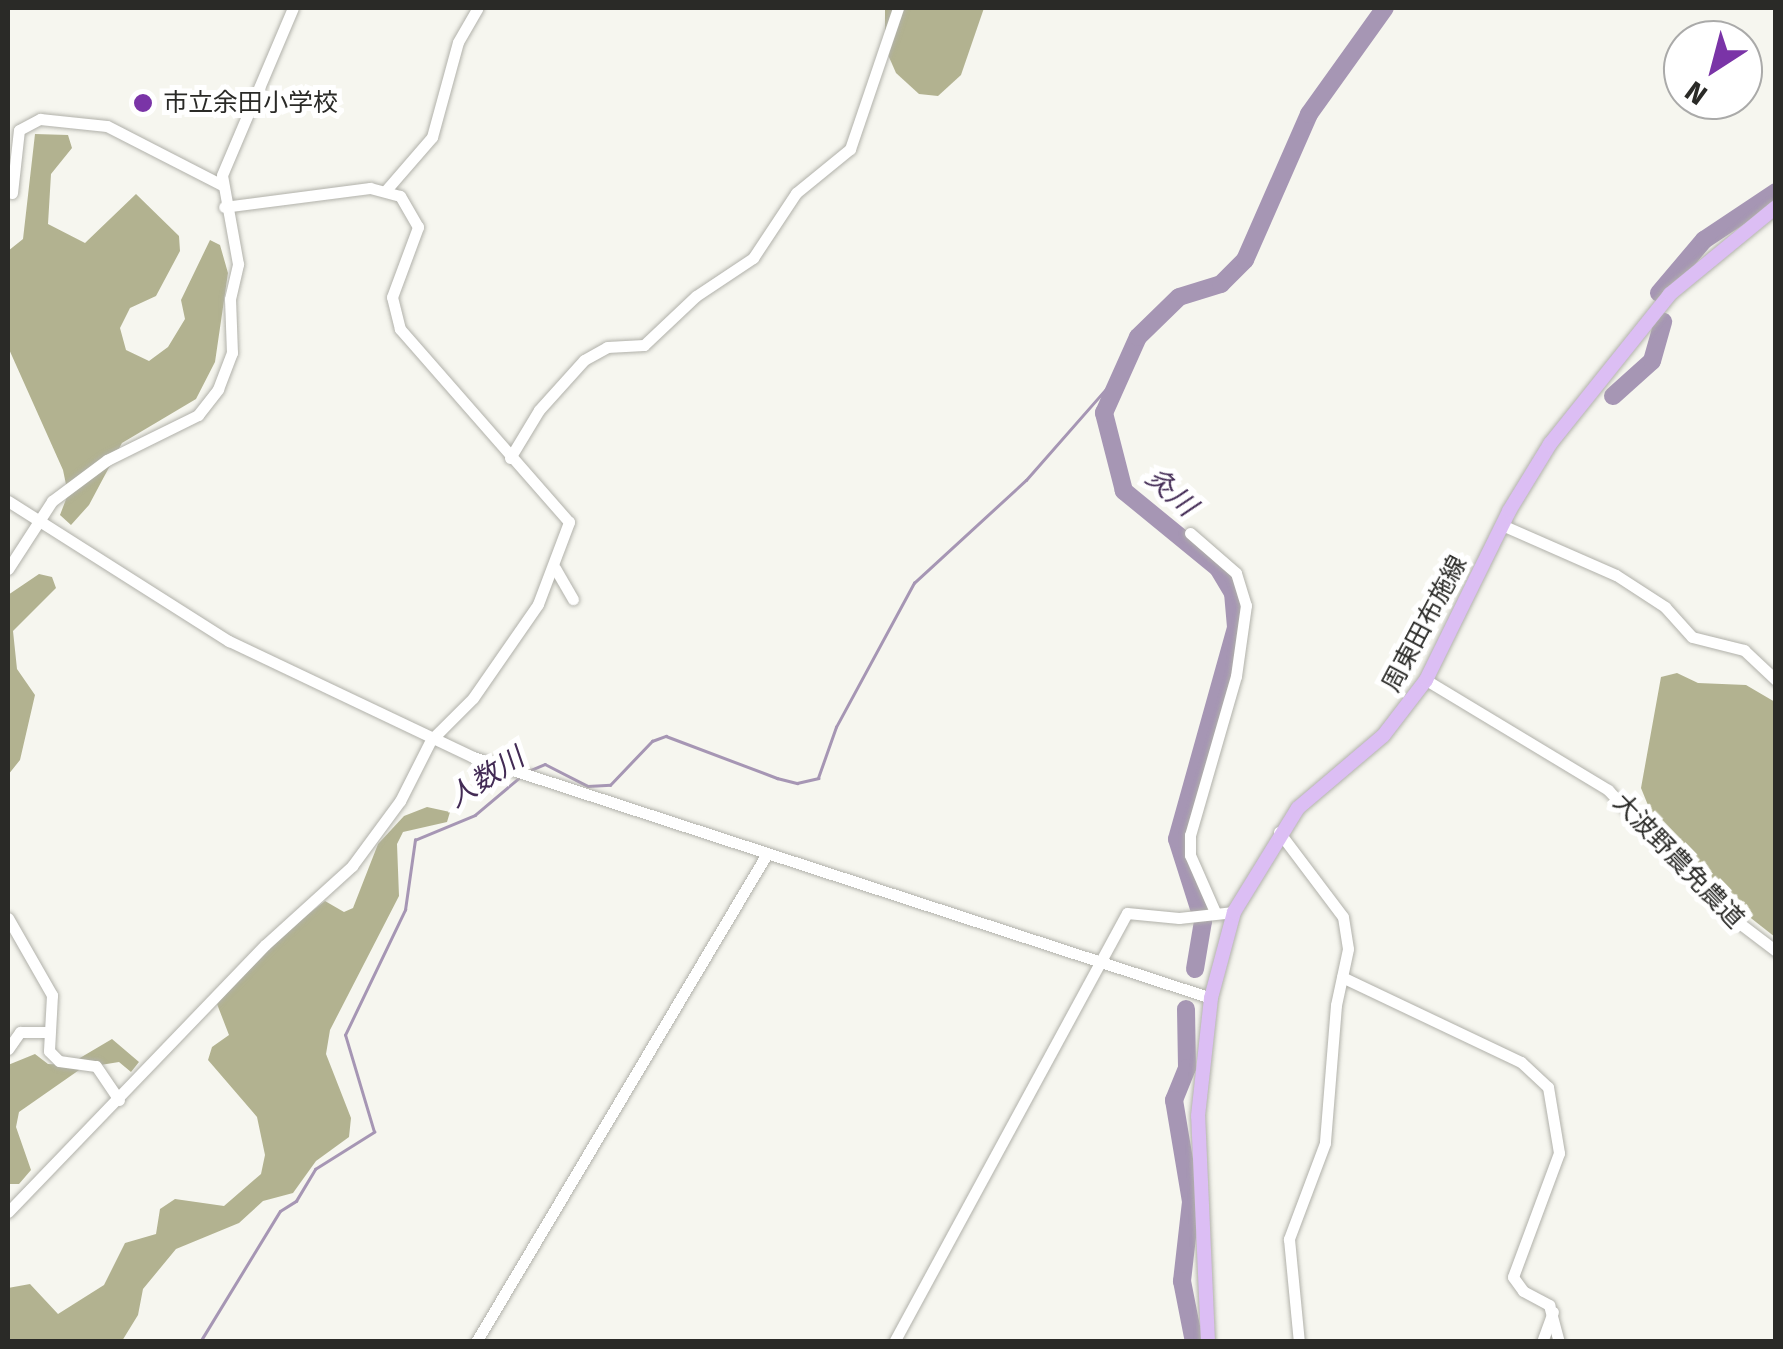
<!DOCTYPE html>
<html>
<head>
<meta charset="utf-8">
<style>
  body { margin:0 }
  #map { position:relative; width:1783px; height:1349px; overflow:hidden; background:#f6f6ef; font-family:"Fira Sans","Noto Sans JP",sans-serif }
  div>[style] { position:absolute }
  [style*='--x'] { left:calc(var(--x)*1px); top:calc(var(--y)*1px); width:calc(var(--w)*1px); rotate:calc(var(--a)*1deg) }
  .forest>* { inset:0; background:#b2b290 }
  .stream>* { height:2.5px; margin:-1.25px; padding:0 1.25px; transform-origin:1.25px; border-radius:1.25px; background:#a696b4 }
  .river>* { height:18px; margin:-9px; padding:0 9px; transform-origin:9px; border-radius:9px; background:#a696b4 }
  .roads { filter:drop-shadow(0 0 2px #b1b1aa) drop-shadow(0 0 2px #b1b1aa) }
  .minor>* { height:11px; margin:-5.5px; padding:0 5.5px; transform-origin:5.5px; border-radius:5.5px; background:#fff }
  .major>* { height:14px; margin:-7px; padding:0 7px; transform-origin:7px; border-radius:7px; background:#dcbef4 }
  .dots>* { width:28px; height:28px; translate:-50% -50%; box-sizing:border-box; border:5px solid #fff; border-radius:50% }
  span { translate:-50% -50%; white-space:nowrap; text-align:center; line-height:1.15; -webkit-text-stroke:10px #fff; paint-order:stroke }
  .poi-label { font-size:25px; color:#2a2a27 }
  .left { translate:0 -50%; text-align:left }
  .street-label { font-size:25px; color:#2a2a27 }
  .water-label { font-size:28px; color:#432b55; font-style:italic }
  .frame { position:absolute; inset:0; border:10px solid #2a2a27; pointer-events:none }
  .north { position:absolute; left:1663px; top:20px; width:100px; height:100px; box-sizing:border-box; background:#fff; border:2px solid #aaaaa9; border-radius:50%; rotate:216deg; font-size:28px; font-weight:700; line-height:40px; text-align:center; color:#2a2a27 }
  .north::after { content:''; display:block; margin:auto; width:35px; height:45px; background:#7a34a7; clip-path:polygon(50% 0,100% 100%,50% 72%,0 100%) }
</style>
</head>
<body>
<div id="map">
  <div class="forest">
    <div style="clip-path:polygon(885px 8px,984px 8px,961px 75px,938px 96px,919px 94px,896px 73px,885px 48px)"></div>
    <div style="clip-path:polygon(35px 134px,68px 135px,72px 148px,51px 174px,48px 224px,85px 243px,136px 194px,179px 236px,180px 251px,156px 296px,130px 308px,120px 328px,126px 350px,149px 361px,168px 347px,185px 319px,181px 300px,210px 240px,220px 245px,228px 273px,215px 362px,196px 399px,122px 443px,89px 505px,71px 525px,60px 515px,68px 494px,63px 470px,8px 347px,8px 251px,23px 239px)"></div>
    <div style="clip-path:polygon(39px 574px,52px 577px,56px 588px,13px 631px,17px 669px,35px 695px,20px 760px,8px 775px,8px 595px)"></div>
    <div style="clip-path:polygon(1677px 673px,1698px 683px,1746px 685px,1775px 702px,1775px 937px,1719px 893px,1654px 820px,1641px 788px,1661px 677px)"></div>
    <div style="clip-path:polygon(427px 807px,450px 812px,447px 822px,403px 832px,397px 844px,399px 896px,330px 1030px,326px 1054px,351px 1118px,349px 1137px,316px 1161px,293px 1193px,263px 1201px,239px 1223px,176px 1249px,143px 1289px,138px 1315px,122px 1341px,8px 1341px,8px 1288px,30px 1284px,58px 1314px,104px 1285px,125px 1243px,156px 1234px,160px 1209px,175px 1199px,224px 1206px,261px 1174px,265px 1155px,257px 1117px,208px 1060px,212px 1047px,229px 1035px,217px 1004px,269px 945px,325px 901px,344px 912px,353px 908px,378px 844px,404px 816px)"></div>
    <div style="clip-path:polygon(112px 1039px,139px 1062px,131px 1072px,119px 1062px,82px 1068px,19px 1112px,16px 1127px,31px 1170px,19px 1184px,8px 1184px,8px 1065px,35px 1054px,48px 1064px,68px 1065px)"></div>
  </div>
  <div class="stream">
    <div style="--x:531;--y:770;--w:15;--a:-23"></div>
    <div style="--x:545;--y:764;--w:48;--a:27.1"></div>
    <div style="--x:588;--y:786;--w:22;--a:-3"></div>
    <div style="--x:610;--y:785;--w:61;--a:-46.3"></div>
    <div style="--x:652;--y:741;--w:15;--a:-20"></div>
    <div style="--x:666;--y:736;--w:119;--a:20.7"></div>
    <div style="--x:777;--y:778;--w:21;--a:14"></div>
    <div style="--x:797;--y:783;--w:22;--a:-13"></div>
    <div style="--x:818;--y:778;--w:54;--a:-70.6"></div>
    <div style="--x:836;--y:727;--w:164;--a:-61.6"></div>
    <div style="--x:914;--y:583;--w:152;--a:-42.6"></div>
    <div style="--x:1026;--y:480;--w:130;--a:-48.7"></div>
    <div style="--x:200;--y:1342;--w:153;--a:-58.6"></div>
    <div style="--x:280;--y:1211;--w:19;--a:-32"></div>
    <div style="--x:296;--y:1201;--w:37;--a:-59"></div>
    <div style="--x:315;--y:1169;--w:70;--a:-32.1"></div>
    <div style="--x:374;--y:1132;--w:101;--a:-106.6"></div>
    <div style="--x:345;--y:1035;--w:139;--a:-64.4"></div>
    <div style="--x:405;--y:910;--w:71;--a:-81.9"></div>
    <div style="--x:415;--y:840;--w:65;--a:-22.6"></div>
    <div style="--x:475;--y:815;--w:59;--a:-40.2"></div>
  </div>
  <div class="river">
    <div style="--x:1659;--y:293;--w:70;--a:-49.7"></div>
    <div style="--x:1704;--y:240;--w:87;--a:-33.7"></div>
    <div style="--x:1613;--y:396;--w:52;--a:-41.9"></div>
    <div style="--x:1652;--y:361;--w:41;--a:-74.2"></div>
    <div style="--x:1195;--y:969;--w:49;--a:-80.5"></div>
    <div style="--x:1203;--y:921;--w:86;--a:-107.6"></div>
    <div style="--x:1177;--y:839;--w:220;--a:-74.4"></div>
    <div style="--x:1236;--y:627;--w:34;--a:-95"></div>
    <div style="--x:1233;--y:593;--w:29;--a:-121"></div>
    <div style="--x:1218;--y:568;--w:122;--a:-140.7"></div>
    <div style="--x:1124;--y:491;--w:81;--a:-104.4"></div>
    <div style="--x:1104;--y:413;--w:83;--a:-65.9"></div>
    <div style="--x:1138;--y:337;--w:57;--a:-44.3"></div>
    <div style="--x:1179;--y:297;--w:44;--a:-17.2"></div>
    <div style="--x:1221;--y:284;--w:34;--a:-45"></div>
    <div style="--x:1245;--y:260;--w:159;--a:-66.3"></div>
    <div style="--x:1309;--y:114;--w:130;--a:-54.4"></div>
    <div style="--x:1186;--y:1009;--w:59;--a:89"></div>
    <div style="--x:1187;--y:1068;--w:35;--a:112"></div>
    <div style="--x:1174;--y:1100;--w:103;--a:80.5"></div>
    <div style="--x:1191;--y:1202;--w:80;--a:96.5"></div>
    <div style="--x:1182;--y:1281;--w:62;--a:78.9"></div>
  </div>
  <div class="roads">
    <div class="minor">
      <div style="--x:387;--y:189;--w:69;--a:-49.1"></div>
      <div style="--x:432;--y:137;--w:98;--a:-74.7"></div>
      <div style="--x:458;--y:42;--w:39;--a:-60"></div>
      <div style="--x:12;--y:193;--w:63;--a:-83.7"></div>
      <div style="--x:19;--y:130;--w:24;--a:-28"></div>
      <div style="--x:40;--y:119;--w:67;--a:6"></div>
      <div style="--x:107;--y:126;--w:129;--a:27.2"></div>
      <div style="--x:510;--y:458;--w:56;--a:-58.9"></div>
      <div style="--x:539;--y:410;--w:67;--a:-48"></div>
      <div style="--x:584;--y:360;--w:26;--a:-29"></div>
      <div style="--x:607;--y:347;--w:37;--a:-3"></div>
      <div style="--x:644;--y:345;--w:71;--a:-43.3"></div>
      <div style="--x:696;--y:296;--w:69;--a:-33.7"></div>
      <div style="--x:753;--y:258;--w:78;--a:-56.5"></div>
      <div style="--x:796;--y:193;--w:70;--a:-39.2"></div>
      <div style="--x:850;--y:149;--w:149;--a:-71.2"></div>
      <div style="--x:8;--y:501;--w:262;--a:32.4"></div>
      <div style="--x:229;--y:641;--w:270;--a:25.4"></div>
      <div style="--x:473;--y:757;--w:776;--a:18.08"></div>
      <div style="--x:1502;--y:525;--w:124;--a:23.7"></div>
      <div style="--x:1616;--y:575;--w:59;--a:33.1"></div>
      <div style="--x:1665;--y:607;--w:40;--a:48"></div>
      <div style="--x:1692;--y:637;--w:54;--a:14"></div>
      <div style="--x:1744;--y:650;--w:44;--a:43.2"></div>
      <div style="--x:1190;--y:533;--w:61;--a:41"></div>
      <div style="--x:1236;--y:573;--w:34;--a:73"></div>
      <div style="--x:1246;--y:605;--w:72;--a:98"></div>
      <div style="--x:1236;--y:676;--w:166;--a:106.1"></div>
      <div style="--x:1190;--y:835;--w:20;--a:90"></div>
      <div style="--x:1190;--y:855;--w:62;--a:66.3"></div>
      <div style="--x:555;--y:568;--w:36;--a:60"></div>
      <div style="--x:8;--y:569;--w:81;--a:-57.1"></div>
      <div style="--x:52;--y:501;--w:69;--a:-36.7"></div>
      <div style="--x:107;--y:460;--w:102;--a:-26.3"></div>
      <div style="--x:198;--y:415;--w:33;--a:-52"></div>
      <div style="--x:218;--y:389;--w:39;--a:-69"></div>
      <div style="--x:232;--y:353;--w:54;--a:-92.1"></div>
      <div style="--x:230;--y:299;--w:36;--a:-77"></div>
      <div style="--x:238;--y:264;--w:90;--a:-100.2"></div>
      <div style="--x:222;--y:175;--w:181;--a:-67"></div>
      <div style="--x:1426;--y:680;--w:213;--a:31.1"></div>
      <div style="--x:1608;--y:790;--w:170;--a:46.2"></div>
      <div style="--x:1726;--y:913;--w:63;--a:37.2"></div>
      <div style="--x:1279;--y:832;--w:106;--a:53"></div>
      <div style="--x:1343;--y:917;--w:32;--a:81"></div>
      <div style="--x:1348;--y:949;--w:57;--a:102.1"></div>
      <div style="--x:1336;--y:1005;--w:138;--a:94.6"></div>
      <div style="--x:1325;--y:1143;--w:103;--a:110.6"></div>
      <div style="--x:1289;--y:1239;--w:103;--a:84.5"></div>
      <div style="--x:8;--y:918;--w:89;--a:60.3"></div>
      <div style="--x:52;--y:995;--w:56;--a:93.1"></div>
      <div style="--x:49;--y:1051;--w:14;--a:45"></div>
      <div style="--x:59;--y:1061;--w:37;--a:8"></div>
      <div style="--x:96;--y:1066;--w:41;--a:55.9"></div>
      <div style="--x:1342;--y:977;--w:198;--a:25.4"></div>
      <div style="--x:1521;--y:1062;--w:37;--a:43"></div>
      <div style="--x:1548;--y:1087;--w:67;--a:80.5"></div>
      <div style="--x:1559;--y:1153;--w:132;--a:110.4"></div>
      <div style="--x:1513;--y:1277;--w:17;--a:54"></div>
      <div style="--x:1523;--y:1291;--w:30;--a:28"></div>
      <div style="--x:1549;--y:1305;--w:38;--a:75"></div>
      <div style="--x:8;--y:1049;--w:21;--a:-55"></div>
      <div style="--x:20;--y:1032;--w:26;--a:0"></div>
      <div style="--x:8;--y:1212;--w:371;--a:-46.1"></div>
      <div style="--x:265;--y:945;--w:118;--a:-42.2"></div>
      <div style="--x:352;--y:866;--w:81;--a:-53.6"></div>
      <div style="--x:400;--y:801;--w:68;--a:-63.1"></div>
      <div style="--x:431;--y:740;--w:59;--a:-45"></div>
      <div style="--x:473;--y:698;--w:114;--a:-55.3"></div>
      <div style="--x:538;--y:604;--w:88;--a:-69.3"></div>
      <div style="--x:569;--y:522;--w:257;--a:-131.2"></div>
      <div style="--x:400;--y:329;--w:33;--a:-104"></div>
      <div style="--x:392;--y:297;--w:75;--a:-69.6"></div>
      <div style="--x:418;--y:227;--w:36;--a:-120"></div>
      <div style="--x:400;--y:196;--w:31;--a:-165"></div>
      <div style="--x:370;--y:188;--w:147;--a:172.6"></div>
      <div style="--x:476;--y:1342;--w:565;--a:-59.21"></div>
      <div style="--x:894;--y:1342;--w:488;--a:-61.5"></div>
      <div style="--x:1127;--y:913;--w:52;--a:5.5"></div>
      <div style="--x:1179;--y:918;--w:55;--a:-6.2"></div>
      <div style="--x:1542;--y:1342;--w:32;--a:-70"></div>
    </div>
    <div class="major">
      <div style="--x:1208;--y:1342;--w:226;--a:-92.5"></div>
      <div style="--x:1198;--y:1116;--w:119;--a:-83.7"></div>
      <div style="--x:1211;--y:998;--w:89;--a:-75"></div>
      <div style="--x:1234;--y:912;--w:122;--a:-58.4"></div>
      <div style="--x:1298;--y:808;--w:111;--a:-40.3"></div>
      <div style="--x:1383;--y:736;--w:71;--a:-52.5"></div>
      <div style="--x:1426;--y:680;--w:188;--a:-63.8"></div>
      <div style="--x:1509;--y:511;--w:79;--a:-58.5"></div>
      <div style="--x:1550;--y:444;--w:192;--a:-51.3"></div>
      <div style="--x:1670;--y:294;--w:137;--a:-39.4"></div>
    </div>
  </div>
  <div class="dots">
    <div style="left:143px;top:103px;background:#7a34a7"></div>
  </div>
  <div class="poi-label">
    <span class="left" style="left:163px;top:103px">市立余田小学校</span>
  </div>
  <div class="street-label">
    <span style="left:1425px;top:624px;rotate:-62deg">周東田布施線</span>
    <span style="left:1678px;top:861px;rotate:46deg">大波野農免農道</span>
  </div>
  <div class="water-label">
    <span style="left:1171px;top:492px;rotate:42deg">灸川</span>
    <span style="left:486px;top:778px;rotate:-33deg">人数川</span>
  </div>
  <div class="frame"></div>
  <div class="north">N</div>
</div>
</body>
</html>
